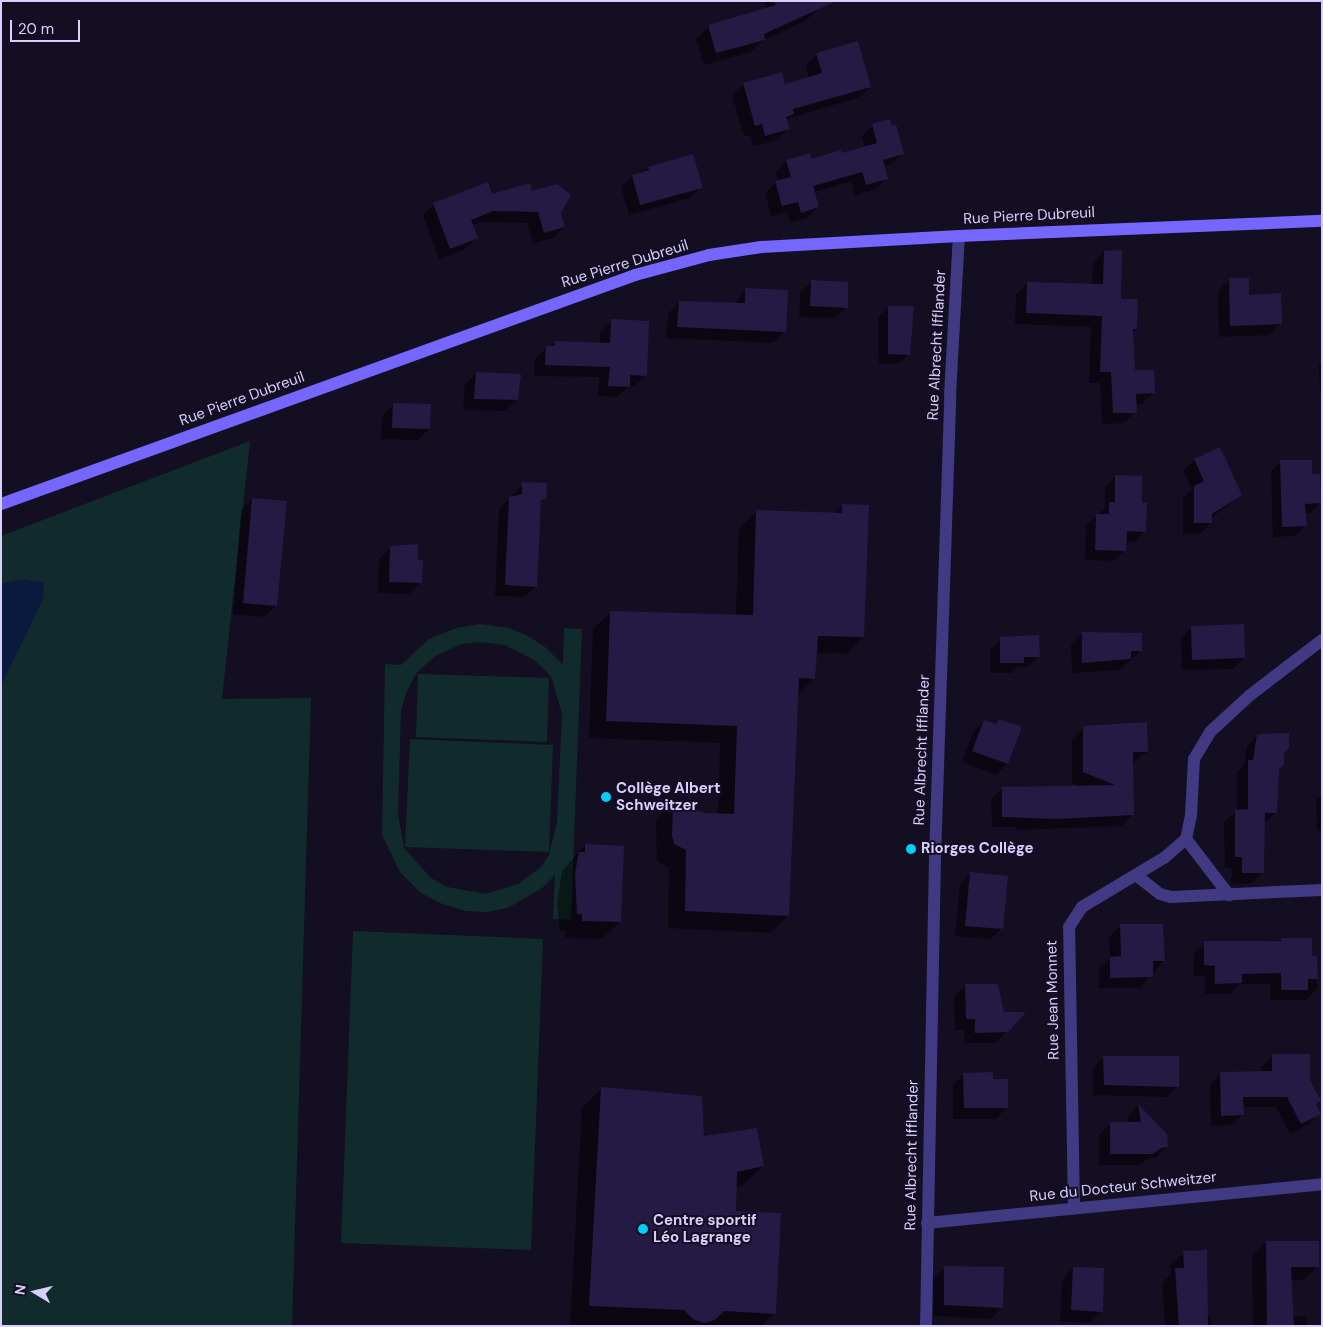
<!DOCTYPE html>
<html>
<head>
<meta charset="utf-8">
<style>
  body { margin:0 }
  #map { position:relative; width:1323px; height:1327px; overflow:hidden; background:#130e22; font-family:"DM Sans",sans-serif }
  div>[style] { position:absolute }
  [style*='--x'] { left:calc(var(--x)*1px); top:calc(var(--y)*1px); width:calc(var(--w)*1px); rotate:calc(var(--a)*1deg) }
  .green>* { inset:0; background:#112b2c }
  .water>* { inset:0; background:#0a1a3f }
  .shadow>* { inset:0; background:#0007 }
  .building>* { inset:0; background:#251a43 }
  .street>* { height:12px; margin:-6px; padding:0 6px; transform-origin:6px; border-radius:6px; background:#413981 }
  .secondary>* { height:12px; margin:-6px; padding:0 6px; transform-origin:6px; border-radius:6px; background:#7567fe }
  .dots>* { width:14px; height:14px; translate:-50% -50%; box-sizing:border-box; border:2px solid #130e22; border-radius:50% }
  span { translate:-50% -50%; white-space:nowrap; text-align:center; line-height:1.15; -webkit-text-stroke:4px #130e22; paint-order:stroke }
  .street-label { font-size:15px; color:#d8cfff }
  .poi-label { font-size:15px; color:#d8cfff; font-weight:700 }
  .left { translate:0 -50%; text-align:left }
  .frame { position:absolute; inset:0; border:2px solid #d8cfff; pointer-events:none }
  .north { position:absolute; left:10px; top:1267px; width:50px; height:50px; -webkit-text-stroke:4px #130e22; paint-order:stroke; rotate:279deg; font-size:14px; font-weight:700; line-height:20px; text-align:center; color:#d8cfff }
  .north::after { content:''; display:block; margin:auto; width:18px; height:22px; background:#d8cfff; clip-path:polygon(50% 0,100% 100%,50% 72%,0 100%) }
  .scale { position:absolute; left:10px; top:20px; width:70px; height:22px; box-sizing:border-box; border:2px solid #d8cfff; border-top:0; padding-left:6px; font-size:15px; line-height:18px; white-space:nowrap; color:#d8cfff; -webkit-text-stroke:4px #130e22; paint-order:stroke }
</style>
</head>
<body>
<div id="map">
  <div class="green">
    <div style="clip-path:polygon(250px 441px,222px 699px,311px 698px,292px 1326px,1px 1326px,1px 536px)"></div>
    <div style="clip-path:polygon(evenodd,480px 624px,509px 628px,526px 635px,544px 646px,563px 665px,564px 628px,582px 629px,571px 920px,553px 919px,555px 875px,542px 888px,508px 908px,487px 912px,466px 911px,440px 903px,421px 893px,400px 872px,382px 835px,385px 664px,401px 665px,429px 639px,457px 628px,480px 624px,480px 642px,505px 645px,534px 660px,551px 676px,562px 714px,557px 822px,549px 855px,541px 867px,518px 884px,486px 894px,447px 887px,431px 878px,404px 848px,398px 814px,401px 711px,406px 693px,417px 672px,437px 655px,461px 644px,480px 642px)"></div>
    <div style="clip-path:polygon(418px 674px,549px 678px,547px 742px,416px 737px)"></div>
    <div style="clip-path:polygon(410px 739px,553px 745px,549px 852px,405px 847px)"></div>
    <div style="clip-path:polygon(353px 931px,543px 939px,531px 1250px,341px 1243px)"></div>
  </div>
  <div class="water">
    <div style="clip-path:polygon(23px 579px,44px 583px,43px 599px,1px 686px,1px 584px)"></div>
  </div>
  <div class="shadow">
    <div style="clip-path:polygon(764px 1px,815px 1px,818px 9px,805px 21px,762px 41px,751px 52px,704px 65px,696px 39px,709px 26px,767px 9px)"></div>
    <div style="clip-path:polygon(817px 54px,870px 87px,858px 98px,789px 118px,786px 121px,789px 128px,777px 140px,754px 146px,750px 135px,744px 136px,732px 95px,744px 84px,784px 85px,809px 78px,806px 65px)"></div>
    <div style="clip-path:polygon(872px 126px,903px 153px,892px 164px,883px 167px,887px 178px,876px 189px,855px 195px,851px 182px,813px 192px,818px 207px,807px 218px,790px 223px,787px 212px,771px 216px,765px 193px,778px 181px,776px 172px,786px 161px,810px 161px,865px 148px,862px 136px)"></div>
    <div style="clip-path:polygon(649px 168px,701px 187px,690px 198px,629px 215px,621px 187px,632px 176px)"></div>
    <div style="clip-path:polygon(532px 193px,560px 213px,564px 227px,553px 238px,533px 243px,527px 223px,481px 222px,472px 225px,476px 238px,465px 249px,439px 259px,423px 215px,434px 204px)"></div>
    <div style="clip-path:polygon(1104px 252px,1119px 300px,1136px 329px,1132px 332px,1134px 372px,1153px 393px,1142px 404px,1135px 404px,1135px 412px,1124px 423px,1102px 424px,1100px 383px,1089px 383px,1091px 327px,1015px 324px,1016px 295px,1027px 283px,1092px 285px,1093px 263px)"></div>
    <div style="clip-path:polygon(1230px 280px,1281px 323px,1269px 335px,1219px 337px,1218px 291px)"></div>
    <div style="clip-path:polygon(811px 282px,846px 307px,835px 318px,799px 317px,800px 293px)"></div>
    <div style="clip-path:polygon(746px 290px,785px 331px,773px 343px,666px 338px,668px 314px,679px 302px,734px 304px)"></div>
    <div style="clip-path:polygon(889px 307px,909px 354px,898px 364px,879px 364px,878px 317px)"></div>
    <div style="clip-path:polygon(612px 321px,646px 375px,634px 386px,629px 386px,617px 397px,598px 396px,599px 377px,534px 376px,535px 359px,546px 348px,556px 343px,600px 344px,600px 332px)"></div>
    <div style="clip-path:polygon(1322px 362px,1322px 393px,1320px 393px,1319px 365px)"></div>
    <div style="clip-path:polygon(476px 373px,517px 400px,505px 411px,463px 410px,465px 385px)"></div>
    <div style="clip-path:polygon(394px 404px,429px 429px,418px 440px,381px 439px,382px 416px)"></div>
    <div style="clip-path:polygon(1219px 448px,1241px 495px,1211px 518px,1211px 523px,1200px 534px,1183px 534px,1183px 498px,1192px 490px,1183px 471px,1194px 460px)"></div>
    <div style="clip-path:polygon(1280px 462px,1311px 476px,1320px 503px,1310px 513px,1305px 513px,1305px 526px,1295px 536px,1273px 537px,1271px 472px)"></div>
    <div style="clip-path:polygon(1116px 476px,1140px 504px,1145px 531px,1134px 542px,1125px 542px,1125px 550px,1114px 561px,1085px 560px,1086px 526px,1105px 508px,1105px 487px)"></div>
    <div style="clip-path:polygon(523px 484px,544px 499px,539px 504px,536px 586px,525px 597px,495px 596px,499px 509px)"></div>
    <div style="clip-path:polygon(252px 499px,276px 606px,264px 617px,233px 614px,241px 511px)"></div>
    <div style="clip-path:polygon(843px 505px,863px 637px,846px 654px,816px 653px,814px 679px,797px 696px,788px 915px,771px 933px,668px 928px,669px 868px,657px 861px,656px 820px,673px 803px,704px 814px,718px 815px,720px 743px,589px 738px,593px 629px,611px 612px,736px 616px,739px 529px,756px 511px,834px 514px)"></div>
    <div style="clip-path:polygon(391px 547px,416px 561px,421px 582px,409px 594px,378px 593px,379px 559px)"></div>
    <div style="clip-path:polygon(1192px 627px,1244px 658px,1233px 669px,1182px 670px,1181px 638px)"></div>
    <div style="clip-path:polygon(1082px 634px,1141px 651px,1119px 670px,1072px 673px,1071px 644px)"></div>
    <div style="clip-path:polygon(1001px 640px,1039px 656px,1028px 667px,1018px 667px,1012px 673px,990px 673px,990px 650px)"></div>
    <div style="clip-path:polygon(999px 720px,1020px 728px,1007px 764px,996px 775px,962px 762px,973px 732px,984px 721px,994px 725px)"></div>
    <div style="clip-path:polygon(1083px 728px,1147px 752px,1132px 763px,1133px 814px,1122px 826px,1017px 830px,1016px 827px,992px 827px,991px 799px,1003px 788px,1080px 787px,1072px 783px,1072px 739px)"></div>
    <div style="clip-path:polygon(1258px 735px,1277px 770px,1276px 812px,1264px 823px,1263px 872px,1252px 883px,1231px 884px,1232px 868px,1225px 868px,1224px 822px,1237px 811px,1237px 772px,1244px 765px,1247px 746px)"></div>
    <div style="clip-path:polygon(1322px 795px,1322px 831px,1317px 831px,1316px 800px)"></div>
    <div style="clip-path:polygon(585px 845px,620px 922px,602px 939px,565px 938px,566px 931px,560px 931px,557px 905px,562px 871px)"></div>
    <div style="clip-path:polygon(971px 873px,1002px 928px,991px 939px,955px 936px,960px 884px)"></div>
    <div style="clip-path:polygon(1120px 926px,1164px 961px,1140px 988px,1099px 988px,1099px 969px,1110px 959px,1109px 937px)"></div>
    <div style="clip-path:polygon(1310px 939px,1310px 957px,1316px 957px,1317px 989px,1306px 1000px,1270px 1000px,1270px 984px,1239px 984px,1230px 994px,1205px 994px,1205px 976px,1194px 976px,1194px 953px,1205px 943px)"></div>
    <div style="clip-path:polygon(966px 985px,1007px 1031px,996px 1043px,965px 1043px,964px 1030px,955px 1030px,954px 996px)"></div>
    <div style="clip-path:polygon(1272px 1056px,1309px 1081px,1320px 1101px,1315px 1105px,1319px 1113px,1308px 1124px,1290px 1134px,1276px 1107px,1242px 1107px,1242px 1115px,1231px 1125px,1211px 1126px,1210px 1084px,1221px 1073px,1261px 1072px,1261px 1067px)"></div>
    <div style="clip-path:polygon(1104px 1057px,1178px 1086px,1167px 1097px,1093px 1095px,1093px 1068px)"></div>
    <div style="clip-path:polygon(964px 1074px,992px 1080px,1007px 1107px,996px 1119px,953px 1119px,953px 1085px)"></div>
    <div style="clip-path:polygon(601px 1089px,763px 1166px,743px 1185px,735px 1187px,735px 1212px,774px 1313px,762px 1326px,570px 1325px,582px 1108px)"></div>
    <div style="clip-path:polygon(1138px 1106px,1166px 1134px,1167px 1147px,1155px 1158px,1148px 1158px,1140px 1165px,1099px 1165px,1099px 1135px,1110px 1124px,1128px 1123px,1127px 1117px)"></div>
    <div style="clip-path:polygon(1266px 1242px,1318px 1266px,1304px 1280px,1290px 1280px,1292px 1317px,1307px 1316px,1307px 1326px,1165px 1326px,1162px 1283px,1171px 1274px,1170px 1266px,1184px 1253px,1207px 1316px,1211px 1317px,1211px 1325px,1253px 1325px,1252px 1256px)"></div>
    <div style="clip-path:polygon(945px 1268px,1002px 1307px,991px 1319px,933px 1316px,933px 1279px)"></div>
    <div style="clip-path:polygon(1073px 1268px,1102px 1311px,1090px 1323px,1060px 1321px,1062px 1280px)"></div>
  </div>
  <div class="building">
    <div style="clip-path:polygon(774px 1px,836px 1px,764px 34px,765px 40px,716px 53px,708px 25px,776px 5px)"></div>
    <div style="clip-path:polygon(858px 41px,871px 87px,793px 109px,794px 114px,786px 117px,790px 129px,765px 136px,762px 124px,755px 126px,743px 83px,782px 72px,785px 84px,822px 73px,816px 53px)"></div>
    <div style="clip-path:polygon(890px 119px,892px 126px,896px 124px,904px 154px,883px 160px,888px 179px,866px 185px,862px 172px,813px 186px,819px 207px,801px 213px,798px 202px,782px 206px,775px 181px,791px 177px,786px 160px,810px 153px,811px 159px,841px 150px,842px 153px,877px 143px,872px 124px)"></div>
    <div style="clip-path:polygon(693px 154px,703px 188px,640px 205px,632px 175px,649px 170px,648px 167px)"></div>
    <div style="clip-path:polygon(488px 182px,492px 194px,530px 183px,532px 191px,557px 184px,571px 195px,561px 213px,565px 227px,544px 233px,538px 212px,493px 211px,471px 220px,478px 238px,450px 249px,433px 203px)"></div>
    <div style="clip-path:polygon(1122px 250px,1121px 299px,1138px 299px,1137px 329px,1133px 329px,1135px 370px,1154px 370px,1155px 393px,1136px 394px,1137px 413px,1113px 413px,1111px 372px,1100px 372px,1102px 316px,1026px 313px,1027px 282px,1103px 284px,1104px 251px)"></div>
    <div style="clip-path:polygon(1229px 278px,1249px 278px,1249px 295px,1281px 293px,1282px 324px,1230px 326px)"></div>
    <div style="clip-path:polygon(811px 280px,848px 282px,848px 308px,810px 306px)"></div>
    <div style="clip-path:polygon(745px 288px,788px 290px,786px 332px,677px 327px,679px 301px,745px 303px)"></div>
    <div style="clip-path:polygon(888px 306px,914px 306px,910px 355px,888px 354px)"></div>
    <div style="clip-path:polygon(611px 319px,649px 321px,647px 376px,630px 375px,630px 387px,608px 386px,610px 367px,545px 365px,546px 346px,555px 346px,555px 341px,610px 343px)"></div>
    <div style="clip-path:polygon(476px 372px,521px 374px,518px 400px,474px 399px)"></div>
    <div style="clip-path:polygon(393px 403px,431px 404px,430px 429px,392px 428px)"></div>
    <div style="clip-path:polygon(1220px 447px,1242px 495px,1212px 514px,1212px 523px,1194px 523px,1194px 486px,1204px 481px,1194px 459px)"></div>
    <div style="clip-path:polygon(1280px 460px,1312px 460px,1312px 474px,1320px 474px,1321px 503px,1305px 504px,1307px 526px,1282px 527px)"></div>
    <div style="clip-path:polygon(1115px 475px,1142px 476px,1142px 503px,1147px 503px,1146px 532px,1127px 531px,1126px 551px,1095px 550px,1096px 514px,1109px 514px,1109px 502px,1115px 502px)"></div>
    <div style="clip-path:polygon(522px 482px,547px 483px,546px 499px,541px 500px,537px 587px,505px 585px,509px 497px,522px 494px)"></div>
    <div style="clip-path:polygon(252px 498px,287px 501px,277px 606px,243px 603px)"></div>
    <div style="clip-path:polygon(842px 504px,869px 505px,864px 637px,818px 636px,815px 679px,799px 678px,789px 916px,685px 911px,686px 850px,674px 844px,672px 836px,673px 802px,705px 813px,734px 814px,737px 726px,606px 721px,610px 611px,753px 615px,756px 510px,842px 513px)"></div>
    <div style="clip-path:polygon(418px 544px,418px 560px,423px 560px,422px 583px,389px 582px,390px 546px)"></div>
    <div style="clip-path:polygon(1244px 624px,1245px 658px,1192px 660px,1191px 626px)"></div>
    <div style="clip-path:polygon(1082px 632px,1142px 633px,1142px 651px,1131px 651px,1131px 659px,1082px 663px)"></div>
    <div style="clip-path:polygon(1039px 635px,1040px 657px,1024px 657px,1024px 663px,1000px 663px,1000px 637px)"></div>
    <div style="clip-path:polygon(999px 719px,1022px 727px,1008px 764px,972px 751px,984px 720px,996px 724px)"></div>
    <div style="clip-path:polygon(1147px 722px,1148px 752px,1133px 752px,1134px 815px,1056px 819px,1002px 817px,1002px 787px,1115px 785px,1083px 772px,1083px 726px)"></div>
    <div style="clip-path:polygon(1289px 733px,1289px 748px,1284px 753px,1284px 765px,1279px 769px,1277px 813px,1265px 813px,1264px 873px,1242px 873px,1242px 857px,1235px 857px,1235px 810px,1248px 809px,1248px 760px,1253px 760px,1257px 734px)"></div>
    <div style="clip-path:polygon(585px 844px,624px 846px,621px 922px,582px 921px,582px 914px,577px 914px,575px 873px,579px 852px,585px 852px)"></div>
    <div style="clip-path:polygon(970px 872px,1008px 876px,1003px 929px,965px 926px)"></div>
    <div style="clip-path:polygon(1120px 924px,1163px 924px,1165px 961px,1153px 961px,1153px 977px,1110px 978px,1110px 957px,1121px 956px)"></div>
    <div style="clip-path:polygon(1281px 938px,1312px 938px,1312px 956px,1317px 956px,1318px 979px,1308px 979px,1308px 990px,1281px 990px,1281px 973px,1242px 974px,1242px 983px,1215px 984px,1215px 966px,1204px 965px,1204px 941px,1281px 941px)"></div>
    <div style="clip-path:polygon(965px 984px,998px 984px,1004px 1012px,1026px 1012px,1008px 1032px,975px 1033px,975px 1019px,966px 1019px)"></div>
    <div style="clip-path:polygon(1272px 1054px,1310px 1054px,1310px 1080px,1321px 1101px,1316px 1104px,1321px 1114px,1301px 1124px,1287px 1097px,1243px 1097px,1244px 1115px,1221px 1116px,1220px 1072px,1272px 1071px)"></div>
    <div style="clip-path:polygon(1103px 1056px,1179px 1056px,1179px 1087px,1104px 1085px)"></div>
    <div style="clip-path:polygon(993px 1072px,993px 1079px,1008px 1079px,1008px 1108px,964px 1108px,963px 1073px)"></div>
    <div style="clip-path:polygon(601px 1087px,702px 1096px,704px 1136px,757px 1128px,764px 1166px,737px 1172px,736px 1211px,781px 1213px,776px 1314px,724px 1311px,715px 1320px,704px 1323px,693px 1319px,684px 1310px,589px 1306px)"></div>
    <div style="clip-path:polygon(1138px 1104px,1167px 1134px,1168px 1147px,1161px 1148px,1153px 1154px,1110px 1154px,1110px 1122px,1141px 1122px)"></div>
    <div style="clip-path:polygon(1266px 1241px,1319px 1241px,1319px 1267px,1291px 1267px,1294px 1326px,1267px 1326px)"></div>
    <div style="clip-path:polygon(1207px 1250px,1208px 1326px,1179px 1326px,1175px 1268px,1184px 1268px,1183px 1251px)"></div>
    <div style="clip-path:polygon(944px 1266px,1004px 1267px,1003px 1308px,944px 1305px)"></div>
    <div style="clip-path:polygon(1073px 1267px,1104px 1268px,1103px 1312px,1071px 1310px)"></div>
  </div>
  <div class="street">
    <div style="--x:1186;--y:839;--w:71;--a:52.5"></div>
    <div style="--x:1137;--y:876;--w:29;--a:38"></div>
    <div style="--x:1160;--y:894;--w:11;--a:15"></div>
    <div style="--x:1171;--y:897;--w:151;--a:-2.7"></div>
    <div style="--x:1074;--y:1208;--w:281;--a:-91"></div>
    <div style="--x:1069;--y:927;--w:24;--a:-57"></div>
    <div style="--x:1082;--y:907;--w:96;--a:-30.9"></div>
    <div style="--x:1164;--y:858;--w:29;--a:-41"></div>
    <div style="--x:1186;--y:839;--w:25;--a:-78"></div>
    <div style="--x:1191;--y:815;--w:56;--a:-86.9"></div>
    <div style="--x:1194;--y:759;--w:31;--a:-59"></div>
    <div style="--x:1210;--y:732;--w:53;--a:-42.7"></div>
    <div style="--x:1249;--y:696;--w:92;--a:-37.5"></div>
    <div style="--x:927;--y:1223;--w:397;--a:-5.6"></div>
    <div style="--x:926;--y:1326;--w:468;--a:-88.9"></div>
    <div style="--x:935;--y:858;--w:463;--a:-88.1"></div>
    <div style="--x:950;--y:395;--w:159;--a:-86.8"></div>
  </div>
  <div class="secondary">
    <div style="--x:1;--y:504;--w:674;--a:-19.86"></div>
    <div style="--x:635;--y:275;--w:77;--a:-15.1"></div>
    <div style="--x:709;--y:255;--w:53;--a:-8.7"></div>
    <div style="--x:761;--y:247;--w:198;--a:-3.2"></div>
    <div style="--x:959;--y:236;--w:363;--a:-2.4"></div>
  </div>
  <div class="dots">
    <div style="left:606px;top:797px;background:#02cff9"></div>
    <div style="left:911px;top:849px;background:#02cff9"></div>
    <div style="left:643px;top:1229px;background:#02cff9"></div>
  </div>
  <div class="street-label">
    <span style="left:1029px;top:216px;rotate:-3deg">Rue Pierre Dubreuil</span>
    <span style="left:625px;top:264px;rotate:-17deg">Rue Pierre Dubreuil</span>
    <span style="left:937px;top:345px;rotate:-87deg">Rue Albrecht Ifflander</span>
    <span style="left:242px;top:399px;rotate:-20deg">Rue Pierre Dubreuil</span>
    <span style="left:922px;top:750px;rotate:-88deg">Rue Albrecht Ifflander</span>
    <span style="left:1053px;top:1000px;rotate:-91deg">Rue Jean Monnet</span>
    <span style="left:912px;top:1155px;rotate:-89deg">Rue Albrecht Ifflander</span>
    <span style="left:1123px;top:1187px;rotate:-6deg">Rue du Docteur Schweitzer</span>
  </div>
  <div class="poi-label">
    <span class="left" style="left:616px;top:797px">Collège Albert<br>Schweitzer</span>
    <span class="left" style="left:921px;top:849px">Riorges Collège</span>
    <span class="left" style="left:653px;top:1229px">Centre sportif<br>Léo Lagrange</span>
  </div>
  <div class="frame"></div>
  <div class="north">N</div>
  <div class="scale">20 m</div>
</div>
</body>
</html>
